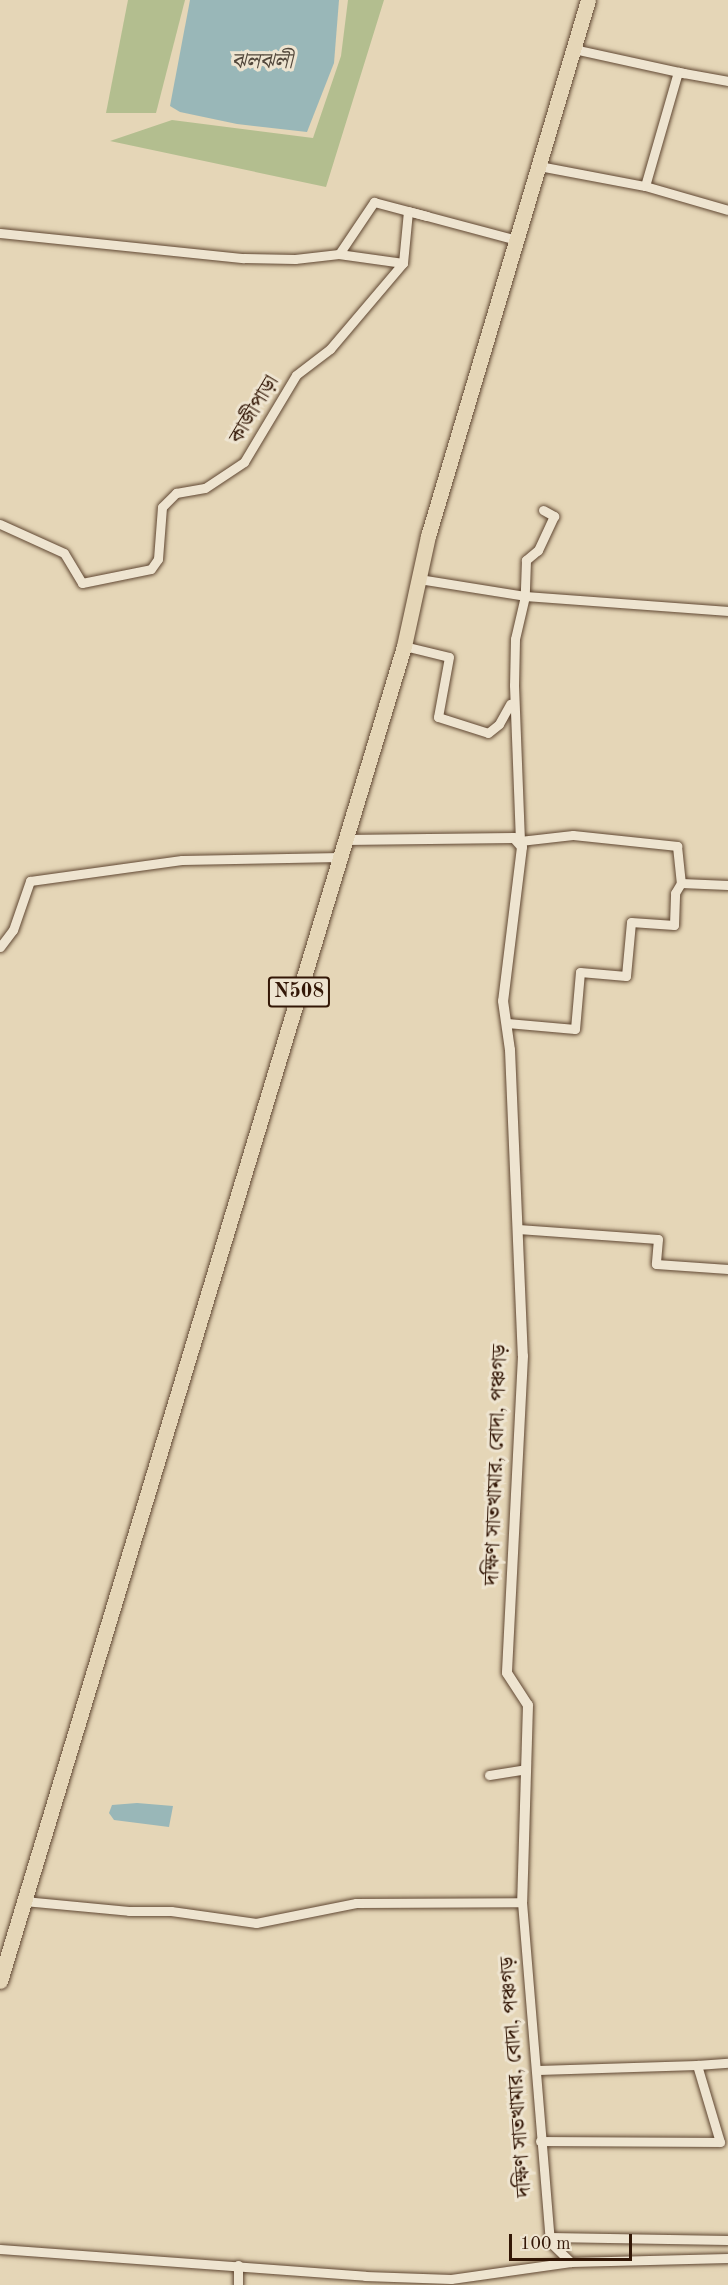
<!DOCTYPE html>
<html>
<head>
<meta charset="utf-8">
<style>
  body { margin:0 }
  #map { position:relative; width:728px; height:2285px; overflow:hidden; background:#e5d6b7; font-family:"Old Standard TT","Noto Serif Bengali",serif }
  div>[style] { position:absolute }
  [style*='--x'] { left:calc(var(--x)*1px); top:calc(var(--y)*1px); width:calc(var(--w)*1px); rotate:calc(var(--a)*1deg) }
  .green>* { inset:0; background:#b3be8f }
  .water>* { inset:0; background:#99b7b8 }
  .roads { filter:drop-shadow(0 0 2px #604732) drop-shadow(0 0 2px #604732) }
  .minor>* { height:9px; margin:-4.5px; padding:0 4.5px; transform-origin:4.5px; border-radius:4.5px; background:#eee4d0 }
  .tertiary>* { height:10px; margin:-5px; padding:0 5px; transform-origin:5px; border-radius:5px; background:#eee4d0 }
  .trunk>* { height:15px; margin:-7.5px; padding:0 7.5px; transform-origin:7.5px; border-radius:7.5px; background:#e5d6b7 }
  span { translate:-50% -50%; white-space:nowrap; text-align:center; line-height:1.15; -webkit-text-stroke:6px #eee4d0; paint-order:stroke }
  .shield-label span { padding:2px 4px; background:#eee4d0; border:2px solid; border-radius:4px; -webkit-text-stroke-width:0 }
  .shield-label { font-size:20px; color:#331706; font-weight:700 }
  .street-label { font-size:21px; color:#331706 }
  .water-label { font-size:22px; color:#52473b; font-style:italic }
  .scale { position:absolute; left:509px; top:2234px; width:123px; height:27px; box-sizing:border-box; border:3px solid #331706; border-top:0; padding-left:8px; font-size:18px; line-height:21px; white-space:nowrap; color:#331706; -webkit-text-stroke:4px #eee4d0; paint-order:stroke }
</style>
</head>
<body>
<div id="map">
  <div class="green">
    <div style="clip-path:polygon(128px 0,185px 0,156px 113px,106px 113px)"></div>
    <div style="clip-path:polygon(348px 0,384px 0,326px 187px,110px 141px,172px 120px,313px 138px,341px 56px)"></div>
  </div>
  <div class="water">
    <div style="clip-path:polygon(190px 0,339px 0,334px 63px,307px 132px,237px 124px,180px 112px,170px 106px)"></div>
    <div style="clip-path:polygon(137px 1803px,173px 1806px,169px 1827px,114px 1820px,109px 1813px,112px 1805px)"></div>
  </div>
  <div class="roads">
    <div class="minor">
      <div style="--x:574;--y:49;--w:112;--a:12.4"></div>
      <div style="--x:539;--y:166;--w:108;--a:10.7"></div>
      <div style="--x:645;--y:186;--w:86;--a:16.1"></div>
      <div style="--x:645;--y:186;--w:119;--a:-73.9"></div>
      <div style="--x:678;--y:72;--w:51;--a:10.2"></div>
      <div style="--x:0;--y:233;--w:245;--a:5.9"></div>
      <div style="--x:244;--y:258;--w:51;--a:1.1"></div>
      <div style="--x:295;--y:259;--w:44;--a:-6.5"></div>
      <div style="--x:339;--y:254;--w:63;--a:-56.1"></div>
      <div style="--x:374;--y:202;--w:55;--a:14.8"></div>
      <div style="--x:403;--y:263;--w:52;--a:-84.5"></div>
      <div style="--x:408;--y:211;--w:113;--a:14.9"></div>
      <div style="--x:543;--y:510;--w:13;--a:29"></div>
      <div style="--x:554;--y:516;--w:38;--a:115"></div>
      <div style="--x:538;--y:550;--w:16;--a:140"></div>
      <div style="--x:526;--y:560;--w:36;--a:92"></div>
      <div style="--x:525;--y:596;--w:204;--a:4.2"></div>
      <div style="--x:0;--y:524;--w:70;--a:24.4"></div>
      <div style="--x:64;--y:553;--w:35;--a:59"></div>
      <div style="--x:82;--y:583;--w:70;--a:-11.5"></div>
      <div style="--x:151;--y:569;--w:12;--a:-55"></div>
      <div style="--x:158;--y:559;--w:52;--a:-85.6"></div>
      <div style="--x:162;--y:507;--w:20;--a:-45"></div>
      <div style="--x:176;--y:493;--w:29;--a:-10"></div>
      <div style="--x:205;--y:488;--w:47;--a:-33.7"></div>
      <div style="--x:244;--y:462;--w:101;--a:-59.1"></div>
      <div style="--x:296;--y:375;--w:43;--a:-37.4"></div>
      <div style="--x:330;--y:349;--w:113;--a:-49.7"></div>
      <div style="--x:403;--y:263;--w:65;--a:-172"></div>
      <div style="--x:419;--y:579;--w:107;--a:9.1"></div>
      <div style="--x:525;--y:596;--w:44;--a:103.1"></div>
      <div style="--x:515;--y:639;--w:46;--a:91.2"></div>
      <div style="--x:514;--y:685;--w:156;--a:87.8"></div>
      <div style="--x:520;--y:841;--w:53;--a:-6.5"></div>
      <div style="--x:573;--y:835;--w:105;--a:6"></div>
      <div style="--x:677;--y:846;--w:37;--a:84"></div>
      <div style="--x:681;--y:883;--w:47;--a:2.4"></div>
      <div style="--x:404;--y:646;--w:46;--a:13.7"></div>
      <div style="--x:449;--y:657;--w:61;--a:100.4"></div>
      <div style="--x:438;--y:717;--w:52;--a:17.7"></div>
      <div style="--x:488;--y:733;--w:14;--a:-39"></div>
      <div style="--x:499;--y:724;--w:23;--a:-61"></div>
      <div style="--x:0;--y:947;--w:21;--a:-53"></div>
      <div style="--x:13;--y:930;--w:52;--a:-70.9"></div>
      <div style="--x:30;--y:881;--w:153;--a:-7.9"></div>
      <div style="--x:182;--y:860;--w:158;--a:-1.1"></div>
      <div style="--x:507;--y:1023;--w:68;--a:5"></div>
      <div style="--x:575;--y:1029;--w:57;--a:-85"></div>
      <div style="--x:580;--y:972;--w:46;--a:5"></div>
      <div style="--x:626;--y:976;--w:54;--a:-84.7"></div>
      <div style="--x:631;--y:922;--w:43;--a:4"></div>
      <div style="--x:674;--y:925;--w:32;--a:-88"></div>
      <div style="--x:675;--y:893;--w:12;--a:-59"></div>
      <div style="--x:518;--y:1229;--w:140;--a:4.1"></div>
      <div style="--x:658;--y:1239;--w:25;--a:95"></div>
      <div style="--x:656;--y:1264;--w:72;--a:4"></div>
      <div style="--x:489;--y:1775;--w:37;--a:-9"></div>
      <div style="--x:24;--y:1901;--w:105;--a:5.4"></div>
      <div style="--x:129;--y:1911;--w:42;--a:0"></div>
      <div style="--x:171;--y:1911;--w:86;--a:8"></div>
      <div style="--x:256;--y:1923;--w:102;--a:-11.3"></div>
      <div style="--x:356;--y:1903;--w:166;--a:-0.3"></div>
      <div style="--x:522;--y:1902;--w:341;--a:85.3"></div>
      <div style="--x:550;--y:2242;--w:29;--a:44"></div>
      <div style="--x:571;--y:2262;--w:157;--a:-1.5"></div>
      <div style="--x:697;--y:2065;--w:31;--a:-4"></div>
      <div style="--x:538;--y:2070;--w:159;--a:-1.8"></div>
      <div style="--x:697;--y:2065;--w:80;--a:73.4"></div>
      <div style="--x:720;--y:2142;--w:180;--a:-179.7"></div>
      <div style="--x:549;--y:2237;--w:179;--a:1"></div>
      <div style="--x:0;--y:2249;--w:366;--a:4.2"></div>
      <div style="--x:365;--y:2276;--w:86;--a:2"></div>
      <div style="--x:451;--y:2279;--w:121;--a:-8.1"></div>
      <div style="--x:238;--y:2265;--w:20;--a:90"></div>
    </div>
    <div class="tertiary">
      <div style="--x:345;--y:840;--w:169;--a:-0.7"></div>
      <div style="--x:514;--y:838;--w:12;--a:48"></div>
      <div style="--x:522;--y:847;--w:155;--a:97"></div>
      <div style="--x:503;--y:1001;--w:49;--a:81.9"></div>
      <div style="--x:510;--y:1050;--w:306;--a:87.6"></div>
      <div style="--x:523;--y:1356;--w:317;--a:92.9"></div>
      <div style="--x:507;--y:1673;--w:38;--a:57"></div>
      <div style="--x:528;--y:1705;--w:197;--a:91.7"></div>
    </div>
    <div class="trunk">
      <div style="--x:0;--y:1981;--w:1395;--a:-73.16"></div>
      <div style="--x:404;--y:646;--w:113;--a:-77.7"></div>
      <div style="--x:428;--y:536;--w:559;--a:-73.38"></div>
    </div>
  </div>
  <div class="shield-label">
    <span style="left:299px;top:992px">N508</span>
  </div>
  <div class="street-label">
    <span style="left:255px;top:410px;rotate:-59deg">কাজীপাড়া</span>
    <span style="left:497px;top:1465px;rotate:-88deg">দক্ষিণ সাতখামার, বোদা, পঞ্চগড়</span>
    <span style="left:517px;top:2077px;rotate:-94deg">দক্ষিণ সাতখামার, বোদা, পঞ্চগড়</span>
  </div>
  <div class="water-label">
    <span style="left:262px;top:63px">ঝলঝলী</span>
  </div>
  <div class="scale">100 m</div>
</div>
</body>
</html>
